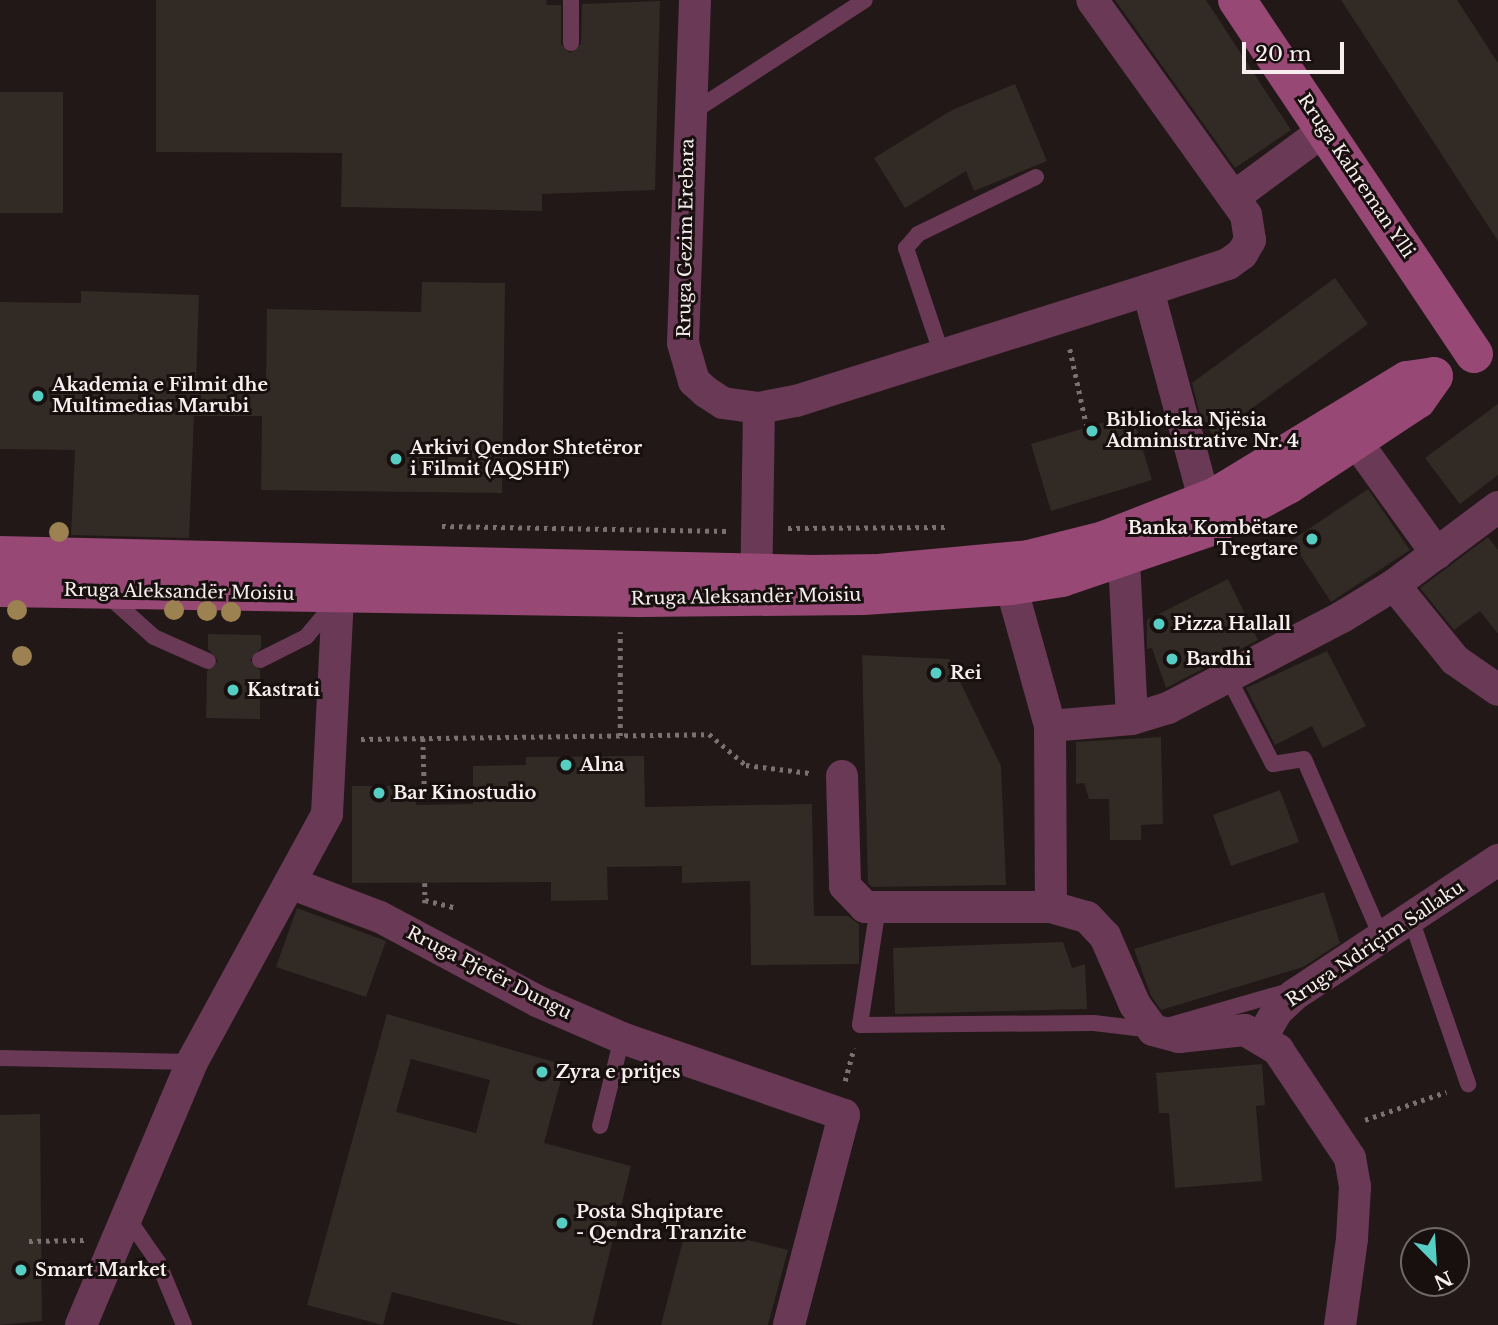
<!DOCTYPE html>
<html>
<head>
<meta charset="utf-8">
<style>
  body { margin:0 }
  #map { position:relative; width:1498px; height:1325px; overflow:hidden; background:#221817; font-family:"Libre Baskerville",serif }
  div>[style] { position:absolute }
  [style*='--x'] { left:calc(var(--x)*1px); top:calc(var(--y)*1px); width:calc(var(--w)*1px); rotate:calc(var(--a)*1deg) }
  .building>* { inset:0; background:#322a24 }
  .path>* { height:4.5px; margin-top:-2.25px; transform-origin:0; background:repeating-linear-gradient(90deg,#7a7170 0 3.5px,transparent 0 8.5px) }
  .lane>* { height:16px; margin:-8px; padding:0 8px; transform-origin:8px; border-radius:8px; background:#6a3955 }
  .street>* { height:32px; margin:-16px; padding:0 16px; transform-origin:16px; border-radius:16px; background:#6a3955 }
  .secondary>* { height:38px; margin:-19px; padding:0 19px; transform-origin:19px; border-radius:19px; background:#974875 }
  .trees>* { width:20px; height:20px; margin:-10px; border-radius:50%; background:#9b8250 }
  .dots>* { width:19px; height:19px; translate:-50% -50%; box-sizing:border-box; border:4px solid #180f0f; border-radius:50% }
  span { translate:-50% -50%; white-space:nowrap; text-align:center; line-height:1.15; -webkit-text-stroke:6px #180f0f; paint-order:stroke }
  .street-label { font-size:18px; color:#f7efef }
  .poi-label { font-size:18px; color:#f7efef; font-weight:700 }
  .left { translate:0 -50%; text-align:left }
  .right { translate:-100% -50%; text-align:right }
  .north { position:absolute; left:1400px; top:1227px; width:70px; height:70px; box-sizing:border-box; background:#180f0f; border:2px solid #716969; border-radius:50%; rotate:156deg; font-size:19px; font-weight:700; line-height:28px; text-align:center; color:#f7efef }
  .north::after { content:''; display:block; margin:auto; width:24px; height:32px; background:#56cec3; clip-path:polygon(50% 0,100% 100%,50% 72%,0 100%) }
  .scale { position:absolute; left:1242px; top:42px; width:102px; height:32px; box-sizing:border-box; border:4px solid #f7efef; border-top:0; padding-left:9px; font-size:21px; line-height:24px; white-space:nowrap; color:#f7efef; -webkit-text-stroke:5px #180f0f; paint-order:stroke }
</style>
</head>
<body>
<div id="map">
  <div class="building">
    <div style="clip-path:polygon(156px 0,547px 0,546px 5px,561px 5px,561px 44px,570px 53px,581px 44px,582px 4px,660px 1px,655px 190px,542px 194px,542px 211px,341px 207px,342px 153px,156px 152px)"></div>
    <div style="clip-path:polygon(1115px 0,1206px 0,1291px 130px,1235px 168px)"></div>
    <div style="clip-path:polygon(1341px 0,1457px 0,1498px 63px,1498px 241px)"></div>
    <div style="clip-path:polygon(1015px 84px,1047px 161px,974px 191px,966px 171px,905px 208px,874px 158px,952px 110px)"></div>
    <div style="clip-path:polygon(0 92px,63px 92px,63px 213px,0 213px)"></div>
    <div style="clip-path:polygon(1335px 278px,1368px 324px,1214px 436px,1201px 418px,1192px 383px)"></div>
    <div style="clip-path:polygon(422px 282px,505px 283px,502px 493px,261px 490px,262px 416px,194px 416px,189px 538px,71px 535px,75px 450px,0 449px,0 302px,81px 303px,81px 291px,199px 295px,196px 381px,266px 382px,267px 309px,421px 312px)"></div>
    <div style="clip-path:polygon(1498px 404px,1498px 475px,1460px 504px,1425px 458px)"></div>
    <div style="clip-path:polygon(1132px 414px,1152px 480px,1051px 511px,1031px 444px)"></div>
    <div style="clip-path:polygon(1368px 489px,1410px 550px,1331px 602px,1291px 541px)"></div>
    <div style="clip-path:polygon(1488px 537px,1498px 550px,1498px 634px,1480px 611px,1454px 630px,1420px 588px)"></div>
    <div style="clip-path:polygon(1228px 579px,1258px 640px,1166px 688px,1152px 648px,1147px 649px,1147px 620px)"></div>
    <div style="clip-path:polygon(208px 634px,261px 635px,261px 648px,250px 660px,260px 670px,260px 719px,206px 718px,207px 671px,218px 661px,208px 649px)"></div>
    <div style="clip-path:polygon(1327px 651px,1366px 726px,1323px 748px,1312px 726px,1275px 745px,1246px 688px)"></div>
    <div style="clip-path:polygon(862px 655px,949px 659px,1001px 766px,1006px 885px,872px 887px,868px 883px)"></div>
    <div style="clip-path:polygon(1161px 737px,1163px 824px,1141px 825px,1141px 840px,1110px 840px,1109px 799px,1089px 799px,1084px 783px,1076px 784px,1076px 742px)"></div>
    <div style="clip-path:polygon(644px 756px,645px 807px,812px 804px,814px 916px,848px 916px,859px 924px,859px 964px,751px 965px,750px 881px,682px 883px,682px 866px,607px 867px,608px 900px,551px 901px,551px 882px,352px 883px,352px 786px,416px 786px,416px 805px,473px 804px,473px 766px,526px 765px,526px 757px)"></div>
    <div style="clip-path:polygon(1280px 790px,1299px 842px,1231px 866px,1213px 815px)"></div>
    <div style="clip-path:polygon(1324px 892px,1340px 943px,1303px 967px,1161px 1010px,1151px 996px,1134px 949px)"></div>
    <div style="clip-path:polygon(297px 908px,386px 941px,366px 997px,276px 967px)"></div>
    <div style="clip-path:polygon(1063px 942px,1072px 968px,1085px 964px,1087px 1009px,895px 1014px,893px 948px)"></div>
    <div style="clip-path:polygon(evenodd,387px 1014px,565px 1065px,544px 1143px,631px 1166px,592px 1325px,522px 1325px,392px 1292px,383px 1325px,307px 1305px,387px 1014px,411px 1059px,490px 1080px,476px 1133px,396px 1112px,411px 1059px)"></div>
    <div style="clip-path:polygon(1262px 1064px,1265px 1105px,1256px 1106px,1262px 1181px,1175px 1188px,1169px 1113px,1159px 1113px,1156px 1073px)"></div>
    <div style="clip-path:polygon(40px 1114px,42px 1321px,0 1325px,0 1115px)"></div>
    <div style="clip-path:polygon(687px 1225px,788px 1250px,768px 1325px,661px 1325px)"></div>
  </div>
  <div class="path">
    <div style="--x:1070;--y:349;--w:80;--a:77.7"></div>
    <div style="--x:442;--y:526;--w:285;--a:1"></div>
    <div style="--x:788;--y:528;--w:159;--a:-0.4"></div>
    <div style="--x:620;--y:736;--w:104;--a:-90"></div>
    <div style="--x:423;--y:738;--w:67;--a:88.3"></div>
    <div style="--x:361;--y:739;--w:348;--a:-0.8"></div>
    <div style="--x:709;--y:734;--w:48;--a:40"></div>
    <div style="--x:746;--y:765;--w:64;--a:7.2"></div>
    <div style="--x:425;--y:883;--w:20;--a:90"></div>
    <div style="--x:425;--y:900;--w:33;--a:14"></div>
    <div style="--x:845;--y:1081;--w:34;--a:-75"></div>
    <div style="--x:1365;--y:1120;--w:86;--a:-19.1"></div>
    <div style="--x:29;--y:1241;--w:55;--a:-1"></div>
  </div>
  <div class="lane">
    <div style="--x:571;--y:0;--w:43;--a:90"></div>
    <div style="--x:691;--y:113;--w:207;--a:-33"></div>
    <div style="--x:942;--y:355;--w:113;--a:-108.6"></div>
    <div style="--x:906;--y:248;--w:18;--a:-49"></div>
    <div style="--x:918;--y:234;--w:131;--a:-25.8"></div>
    <div style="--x:106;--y:594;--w:64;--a:41.9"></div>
    <div style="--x:154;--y:637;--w:59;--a:24"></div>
    <div style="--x:260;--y:660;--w:51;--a:-26.6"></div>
    <div style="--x:306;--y:637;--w:40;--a:-50"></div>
    <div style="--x:1228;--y:677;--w:98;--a:62.7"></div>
    <div style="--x:1273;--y:764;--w:31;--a:-9"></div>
    <div style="--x:1304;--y:759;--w:195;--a:66.5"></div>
    <div style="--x:878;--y:907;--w:119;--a:98.7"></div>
    <div style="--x:860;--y:1025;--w:234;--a:-0.5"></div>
    <div style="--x:1094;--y:1023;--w:59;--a:6.8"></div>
    <div style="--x:1153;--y:1030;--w:141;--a:-16"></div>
    <div style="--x:1411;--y:919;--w:175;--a:70.9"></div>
    <div style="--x:0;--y:1058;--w:192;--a:1.2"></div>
    <div style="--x:600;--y:1126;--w:91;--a:-76"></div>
    <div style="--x:126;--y:1216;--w:56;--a:55.2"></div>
    <div style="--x:158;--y:1262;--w:68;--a:67.6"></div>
  </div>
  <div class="street">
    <div style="--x:695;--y:0;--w:343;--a:92"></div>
    <div style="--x:683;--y:343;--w:40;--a:74"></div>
    <div style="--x:694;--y:381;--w:16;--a:43"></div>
    <div style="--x:706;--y:392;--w:20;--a:33"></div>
    <div style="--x:723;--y:403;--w:36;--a:8"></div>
    <div style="--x:759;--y:408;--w:187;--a:90.9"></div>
    <div style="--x:1234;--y:197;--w:113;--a:-36.4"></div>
    <div style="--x:1148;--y:290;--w:240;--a:75"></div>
    <div style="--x:759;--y:408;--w:38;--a:-11"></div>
    <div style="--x:796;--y:401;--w:369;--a:-17.5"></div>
    <div style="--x:1148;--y:290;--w:84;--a:-18"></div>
    <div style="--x:1228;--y:264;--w:17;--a:-36"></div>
    <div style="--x:1242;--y:254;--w:16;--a:-60"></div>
    <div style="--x:1250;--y:240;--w:25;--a:-99"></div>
    <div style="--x:1246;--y:215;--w:264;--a:-125.6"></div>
    <div style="--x:1355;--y:440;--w:140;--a:54.3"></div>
    <div style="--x:1124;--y:560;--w:159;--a:87.1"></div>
    <div style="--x:1394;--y:585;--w:97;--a:50.9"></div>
    <div style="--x:1455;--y:660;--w:52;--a:34.9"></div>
    <div style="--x:1011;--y:586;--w:145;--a:74.4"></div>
    <div style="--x:1050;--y:726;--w:181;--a:89.7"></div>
    <div style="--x:1050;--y:726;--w:82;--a:-4.9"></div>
    <div style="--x:1132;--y:719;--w:38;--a:-17"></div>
    <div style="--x:1168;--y:708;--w:196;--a:-27.6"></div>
    <div style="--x:1342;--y:617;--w:61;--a:-31.6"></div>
    <div style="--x:1394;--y:585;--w:130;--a:-36.9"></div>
    <div style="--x:842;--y:776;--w:110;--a:88.4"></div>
    <div style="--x:845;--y:886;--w:29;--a:46"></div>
    <div style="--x:865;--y:907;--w:186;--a:0"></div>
    <div style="--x:1051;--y:907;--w:37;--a:16"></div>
    <div style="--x:1087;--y:917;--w:26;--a:47"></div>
    <div style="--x:1105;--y:936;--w:75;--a:66.5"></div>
    <div style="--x:1135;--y:1005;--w:31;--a:54"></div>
    <div style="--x:1153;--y:1030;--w:27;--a:15"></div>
    <div style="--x:1179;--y:1037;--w:66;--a:-6.1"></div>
    <div style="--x:1245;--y:1030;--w:39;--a:31"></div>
    <div style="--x:1278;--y:1050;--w:130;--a:56.3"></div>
    <div style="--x:1350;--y:1158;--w:29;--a:80"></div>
    <div style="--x:1355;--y:1187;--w:52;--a:93.3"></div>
    <div style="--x:1352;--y:1239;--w:87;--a:97.9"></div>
    <div style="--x:290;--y:883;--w:96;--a:20.7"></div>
    <div style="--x:380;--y:917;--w:178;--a:28.1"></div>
    <div style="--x:537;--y:1001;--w:93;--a:23.5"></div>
    <div style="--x:622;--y:1038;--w:235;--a:19.1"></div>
    <div style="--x:844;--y:1115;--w:217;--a:104.7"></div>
    <div style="--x:1262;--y:1037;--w:30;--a:-60"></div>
    <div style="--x:1277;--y:1011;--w:23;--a:-43"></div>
    <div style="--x:1294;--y:995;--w:245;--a:-33.5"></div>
    <div style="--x:81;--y:1325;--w:285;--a:-67.1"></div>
    <div style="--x:192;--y:1062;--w:282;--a:-61.4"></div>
    <div style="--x:327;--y:814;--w:219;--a:-87.1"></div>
  </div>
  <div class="secondary">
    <div style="--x:1237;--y:0;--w:426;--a:56.2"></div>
    <div style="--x:0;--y:555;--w:813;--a:1.34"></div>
    <div style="--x:813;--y:574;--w:66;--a:-0.9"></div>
    <div style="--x:879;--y:573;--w:151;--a:-5.3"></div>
    <div style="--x:1029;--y:559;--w:77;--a:-14.2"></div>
    <div style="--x:1104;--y:540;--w:120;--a:-21.4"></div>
    <div style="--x:1216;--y:496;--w:223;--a:-31.3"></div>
    <div style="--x:1407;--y:380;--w:27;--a:-8"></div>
    <div style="--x:1434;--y:376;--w:29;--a:125"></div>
    <div style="--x:1417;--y:400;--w:154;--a:146.6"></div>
    <div style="--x:1288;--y:485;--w:88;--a:151.4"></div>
    <div style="--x:1211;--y:527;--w:157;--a:161.1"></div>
    <div style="--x:1062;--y:578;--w:52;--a:171.1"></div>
    <div style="--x:1011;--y:586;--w:148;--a:176.1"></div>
    <div style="--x:863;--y:596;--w:224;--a:179.5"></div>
    <div style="--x:639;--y:598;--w:639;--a:-179.1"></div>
  </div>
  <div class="trees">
    <div style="left:59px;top:532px"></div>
    <div style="left:17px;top:610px"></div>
    <div style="left:174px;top:610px"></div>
    <div style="left:207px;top:611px"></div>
    <div style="left:231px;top:612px"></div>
    <div style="left:22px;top:656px"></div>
  </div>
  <div class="dots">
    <div style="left:38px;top:396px;background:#56cec3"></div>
    <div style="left:1092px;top:431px;background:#56cec3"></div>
    <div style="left:396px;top:459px;background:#56cec3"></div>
    <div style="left:1312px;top:539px;background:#56cec3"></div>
    <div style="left:1159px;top:624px;background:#56cec3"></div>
    <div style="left:1172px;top:659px;background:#56cec3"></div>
    <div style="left:936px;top:673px;background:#56cec3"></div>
    <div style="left:233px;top:690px;background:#56cec3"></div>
    <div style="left:566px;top:765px;background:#56cec3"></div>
    <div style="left:379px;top:793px;background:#56cec3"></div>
    <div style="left:542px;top:1072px;background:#56cec3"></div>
    <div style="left:562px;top:1223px;background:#56cec3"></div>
    <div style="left:21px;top:1270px;background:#56cec3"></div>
  </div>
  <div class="street-label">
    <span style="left:1356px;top:176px;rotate:56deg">Rruga Kahreman Ylli</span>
    <span style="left:686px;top:238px;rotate:-89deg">Rruga Gezim Erebara</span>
    <span style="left:179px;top:592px;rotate:1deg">Rruga Aleksandër Moisiu</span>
    <span style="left:746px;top:597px;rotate:-1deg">Rruga Aleksandër Moisiu</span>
    <span style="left:1375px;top:944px;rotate:-34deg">Rruga Ndriçim Sallaku</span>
    <span style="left:489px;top:973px;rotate:27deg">Rruga Pjetër Dungu</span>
  </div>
  <div class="poi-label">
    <span class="left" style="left:52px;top:396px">Akademia e Filmit dhe<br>Multimedias Marubi</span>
    <span class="left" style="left:1106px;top:431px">Biblioteka Njësia<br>Administrative Nr. 4</span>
    <span class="left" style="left:410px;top:459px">Arkivi Qendor Shtetëror<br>i Filmit (AQSHF)</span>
    <span class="right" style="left:1298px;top:539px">Banka Kombëtare<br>Tregtare</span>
    <span class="left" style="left:1173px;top:624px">Pizza Hallall</span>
    <span class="left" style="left:1186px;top:659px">Bardhi</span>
    <span class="left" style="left:950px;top:673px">Rei</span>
    <span class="left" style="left:247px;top:690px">Kastrati</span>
    <span class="left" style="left:580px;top:765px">Alna</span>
    <span class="left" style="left:393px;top:793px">Bar Kinostudio</span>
    <span class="left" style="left:556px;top:1072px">Zyra e pritjes</span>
    <span class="left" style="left:576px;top:1223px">Posta Shqiptare<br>- Qendra Tranzite</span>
    <span class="left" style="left:35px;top:1270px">Smart Market</span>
  </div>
  <div class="north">N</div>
  <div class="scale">20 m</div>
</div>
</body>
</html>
